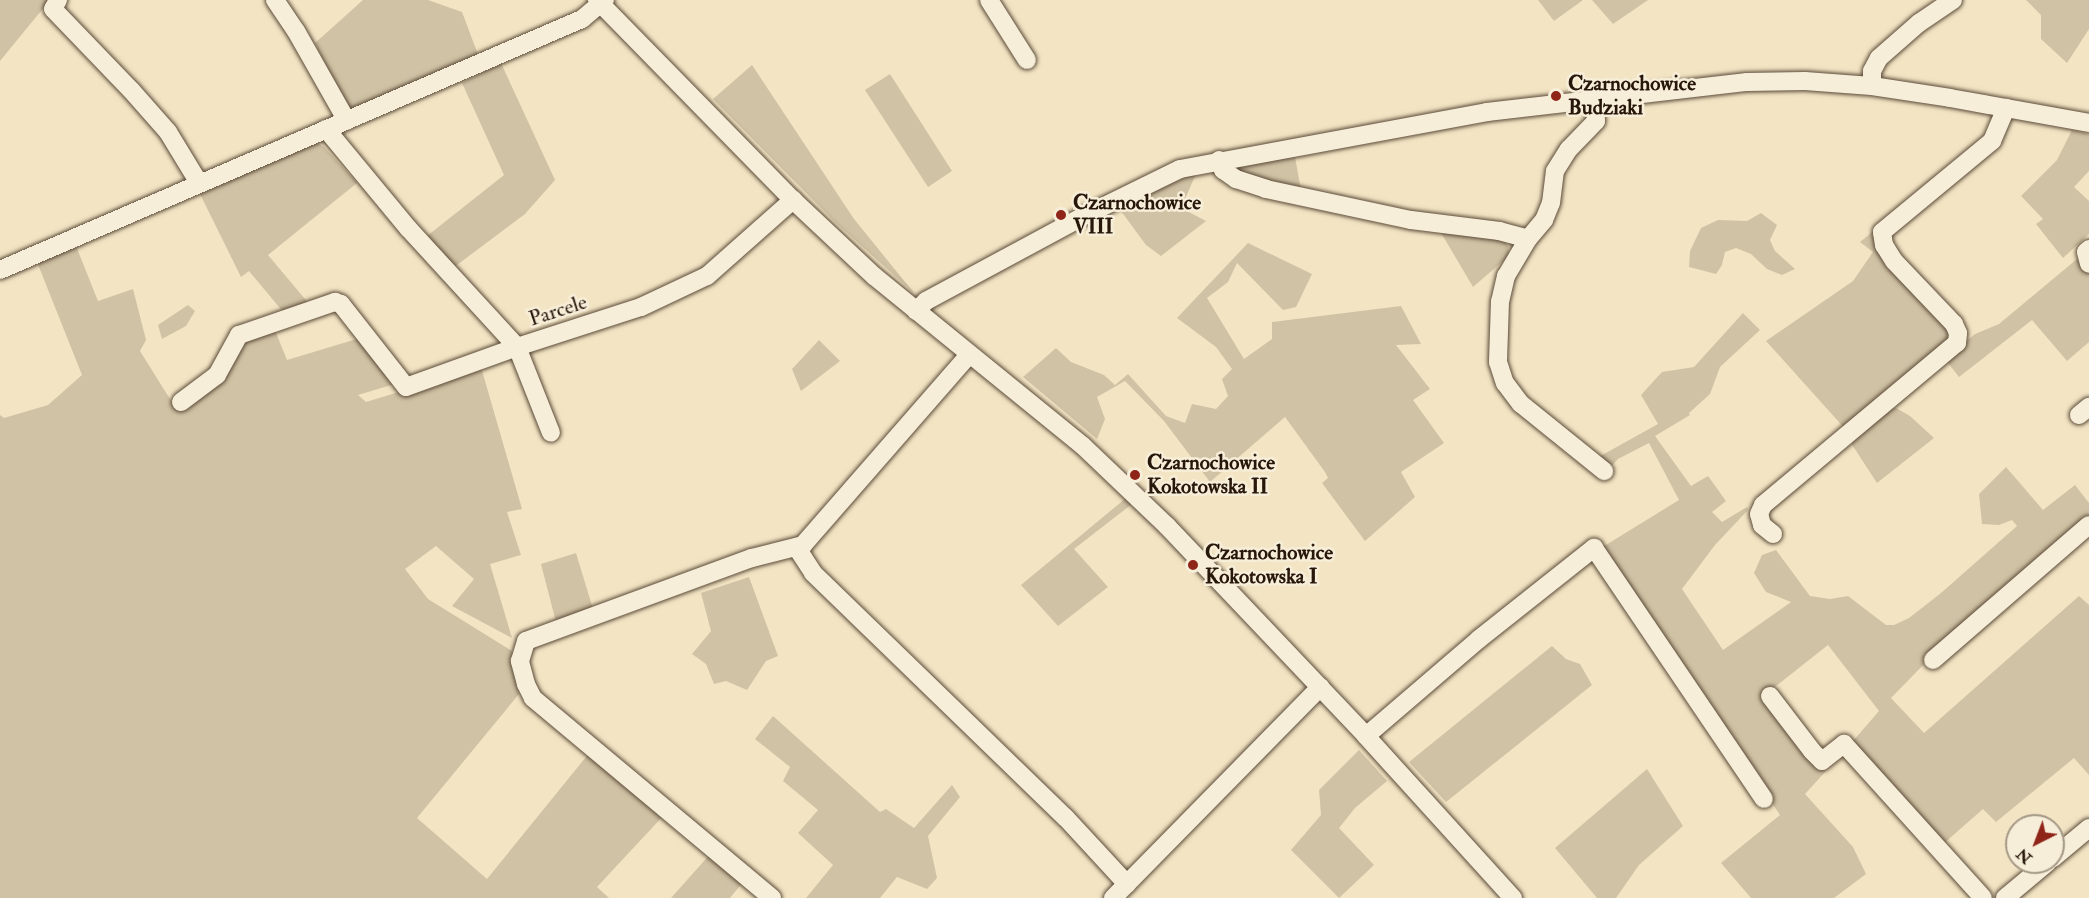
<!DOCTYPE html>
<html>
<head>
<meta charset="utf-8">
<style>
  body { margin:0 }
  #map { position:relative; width:2089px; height:898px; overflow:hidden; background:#f3e5c4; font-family:"IM FELL Double Pica",serif }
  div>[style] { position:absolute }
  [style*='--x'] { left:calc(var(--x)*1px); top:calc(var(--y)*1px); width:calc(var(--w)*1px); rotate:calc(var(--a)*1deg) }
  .green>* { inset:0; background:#d0c2a4 }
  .roads { filter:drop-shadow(0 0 2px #5a4a38) drop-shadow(0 0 2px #5a4a38) }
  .minor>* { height:18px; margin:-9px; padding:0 9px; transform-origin:9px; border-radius:9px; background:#f7eed9 }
  .dots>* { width:16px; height:16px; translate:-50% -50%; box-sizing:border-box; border:3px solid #f7eed9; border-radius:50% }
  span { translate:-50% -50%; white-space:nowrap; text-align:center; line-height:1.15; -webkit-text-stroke:5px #f7eed9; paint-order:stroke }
  .poi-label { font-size:21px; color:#27160a; font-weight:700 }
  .left { translate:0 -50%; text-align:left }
  .street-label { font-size:21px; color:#27160a }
  .north { position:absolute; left:2005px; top:814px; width:60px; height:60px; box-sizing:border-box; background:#f7eed9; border:2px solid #a49886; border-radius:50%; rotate:222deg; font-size:16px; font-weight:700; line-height:24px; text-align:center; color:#27160a }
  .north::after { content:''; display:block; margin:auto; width:21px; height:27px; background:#8f2418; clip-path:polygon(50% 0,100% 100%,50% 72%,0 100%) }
</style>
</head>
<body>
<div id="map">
  <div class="green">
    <div style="clip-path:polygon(0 0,50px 0,0 61px)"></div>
    <div style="clip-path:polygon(363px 0,428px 0,462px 12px,479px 57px,352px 109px,345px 104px,315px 43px)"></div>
    <div style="clip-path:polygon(1538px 0,1583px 0,1554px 21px)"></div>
    <div style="clip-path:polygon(1592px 0,1648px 0,1613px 24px)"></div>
    <div style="clip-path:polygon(2026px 0,2089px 0,2089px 29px,2067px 63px,2041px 39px,2041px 15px)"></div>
    <div style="clip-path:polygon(501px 63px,555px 180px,525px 214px,453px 268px,427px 236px,504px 175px,462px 83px)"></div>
    <div style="clip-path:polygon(752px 65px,854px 219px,914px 293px,836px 223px,713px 99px)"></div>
    <div style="clip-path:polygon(890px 74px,952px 171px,928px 187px,865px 90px)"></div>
    <div style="clip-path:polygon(2072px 130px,2089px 134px,2089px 171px,2074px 187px,2089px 201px,2089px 234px,2063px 258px,2036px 224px,2043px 219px,2021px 196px,2057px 160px)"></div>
    <div style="clip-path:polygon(315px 142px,324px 147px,357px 183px,268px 255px,310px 305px,284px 313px,249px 271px,241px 277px,200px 194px)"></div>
    <div style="clip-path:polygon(1295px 157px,1301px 190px,1234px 171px,1233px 165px)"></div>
    <div style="clip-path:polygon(1196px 174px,1181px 208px,1206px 221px,1161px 256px,1146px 245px,1118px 207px,1132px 197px)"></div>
    <div style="clip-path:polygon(1761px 213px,1777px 225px,1770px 240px,1775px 251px,1795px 269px,1782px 275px,1767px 269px,1751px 254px,1736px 248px,1725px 252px,1722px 265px,1716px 274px,1689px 267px,1690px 251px,1701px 228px,1718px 220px,1747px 221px)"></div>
    <div style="clip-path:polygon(1876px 229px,1948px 330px,1946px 344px,1847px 431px,1766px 341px,1853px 281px,1873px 252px,1860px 242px)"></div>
    <div style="clip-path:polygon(1440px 231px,1501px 237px,1508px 246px,1509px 256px,1473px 287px)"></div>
    <div style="clip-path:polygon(1248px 243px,1312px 274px,1296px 307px,1283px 310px,1237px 263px,1228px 282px,1207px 298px,1244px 359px,1272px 339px,1272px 322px,1401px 306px,1421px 344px,1396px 345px,1430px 389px,1413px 400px,1444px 443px,1401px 472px,1415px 497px,1365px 541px,1322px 483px,1328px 478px,1325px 472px,1285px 417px,1210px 482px,1164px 421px,1125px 381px,1097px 397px,1105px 419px,1097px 439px,1023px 377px,1056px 348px,1071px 362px,1104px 375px,1115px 385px,1128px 374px,1166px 416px,1185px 423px,1192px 404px,1216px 409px,1228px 396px,1222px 379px,1232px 369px,1216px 347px,1177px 318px)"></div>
    <div style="clip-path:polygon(76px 246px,98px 301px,133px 289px,146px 340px,140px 351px,175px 407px,244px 339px,274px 328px,287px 360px,360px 338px,398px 383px,358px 395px,366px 402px,481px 367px,522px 509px,507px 512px,521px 555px,490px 564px,512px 638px,452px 606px,474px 579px,436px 546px,405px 569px,428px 599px,512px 651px,519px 694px,417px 818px,487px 879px,590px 752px,665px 814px,597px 887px,609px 898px,0 898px,0 415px,4px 418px,48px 405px,82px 375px,37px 262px)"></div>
    <div style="clip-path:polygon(2077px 259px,2089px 272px,2089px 342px,2067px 361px,2032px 320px,1959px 377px,1945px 359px,1975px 334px,1999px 324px)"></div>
    <div style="clip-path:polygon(188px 305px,195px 311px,186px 326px,162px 339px,158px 325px)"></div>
    <div style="clip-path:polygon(1743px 313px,1760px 330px,1720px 367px,1710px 394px,1689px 413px,1690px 415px,1655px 436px,1691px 486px,1708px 476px,1726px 501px,1712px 512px,1722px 522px,1747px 507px,1748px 510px,1715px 545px,1682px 589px,1723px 650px,1791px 602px,1766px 592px,1754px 573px,1762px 555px,1776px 550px,1810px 596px,1830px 599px,1848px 596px,1886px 625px,1894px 625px,1909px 618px,1941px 593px,2017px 526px,2012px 520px,1999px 525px,1982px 524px,1979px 494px,2006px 467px,2043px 510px,2075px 485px,2089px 503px,2089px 520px,1930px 658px,1891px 698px,1924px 733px,2079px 596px,2089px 605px,2089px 775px,2074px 758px,1996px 822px,1983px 809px,1942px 845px,1853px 741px,1879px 711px,1828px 645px,1762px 697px,1826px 771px,1805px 794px,1853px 847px,1866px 874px,1834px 898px,1751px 898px,1721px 863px,1780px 815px,1601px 548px,1679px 500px,1649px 443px,1618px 459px,1608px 470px,1595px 459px,1658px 424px,1641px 395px,1662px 372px,1694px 367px)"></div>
    <div style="clip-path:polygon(819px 340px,840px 361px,801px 391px,792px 369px)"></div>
    <div style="clip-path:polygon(1896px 408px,1910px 416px,1934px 438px,1877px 483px,1849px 440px,1886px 409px)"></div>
    <div style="clip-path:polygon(1126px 498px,1132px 504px,1074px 549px,1108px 587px,1058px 626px,1021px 585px)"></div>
    <div style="clip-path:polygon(576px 553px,593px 609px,556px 622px,541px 564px)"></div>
    <div style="clip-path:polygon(749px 577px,778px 656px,766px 661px,747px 690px,726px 681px,714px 684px,706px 664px,692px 654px,711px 631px,701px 593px)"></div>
    <div style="clip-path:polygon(1552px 646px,1566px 659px,1580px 664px,1592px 685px,1446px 802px,1409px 762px)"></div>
    <div style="clip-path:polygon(773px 716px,880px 812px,886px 809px,914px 828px,952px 785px,960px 797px,928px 836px,937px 878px,927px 889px,897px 877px,880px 898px,806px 898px,833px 865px,798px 833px,818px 810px,783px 781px,790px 767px,755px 739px)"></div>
    <div style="clip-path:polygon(1359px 750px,1387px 781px,1355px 808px,1339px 828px,1374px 865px,1339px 898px,1291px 850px,1321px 815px,1319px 790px)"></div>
    <div style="clip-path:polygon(1647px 769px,1683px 826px,1639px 865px,1616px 898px,1597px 898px,1555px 848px)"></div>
    <div style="clip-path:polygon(712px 852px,743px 882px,730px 898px,671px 898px)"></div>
  </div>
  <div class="roads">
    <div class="minor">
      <div style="--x:58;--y:0;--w:10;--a:119"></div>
      <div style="--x:53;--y:9;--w:112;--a:46.1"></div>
      <div style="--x:131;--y:90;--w:56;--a:48.6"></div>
      <div style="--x:168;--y:132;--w:60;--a:58.7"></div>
      <div style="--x:275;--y:0;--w:37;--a:56"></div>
      <div style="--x:296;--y:31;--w:103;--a:60.5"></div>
      <div style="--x:597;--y:0;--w:280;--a:45.6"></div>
      <div style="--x:793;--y:200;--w:111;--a:43.2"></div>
      <div style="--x:874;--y:276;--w:269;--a:39.1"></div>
      <div style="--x:1083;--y:446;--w:116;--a:43.6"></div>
      <div style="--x:1167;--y:526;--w:289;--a:46.5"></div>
      <div style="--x:1366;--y:736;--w:219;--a:47.8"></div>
      <div style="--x:989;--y:0;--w:71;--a:57.7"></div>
      <div style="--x:1872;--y:86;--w:15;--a:-90"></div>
      <div style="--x:1872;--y:71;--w:15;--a:-62"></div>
      <div style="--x:1879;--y:58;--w:53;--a:-41.2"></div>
      <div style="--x:1919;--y:23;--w:41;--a:-34.1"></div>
      <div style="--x:326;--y:129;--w:129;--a:50.4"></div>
      <div style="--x:408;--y:228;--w:161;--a:47.5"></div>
      <div style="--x:517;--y:347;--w:130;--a:-17.9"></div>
      <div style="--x:641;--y:307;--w:73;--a:-25.2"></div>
      <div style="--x:707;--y:276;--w:115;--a:-41.5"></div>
      <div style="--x:1219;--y:160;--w:11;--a:68"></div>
      <div style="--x:1223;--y:170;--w:16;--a:35"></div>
      <div style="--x:1236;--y:179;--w:32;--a:18"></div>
      <div style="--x:1266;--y:189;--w:148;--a:12.1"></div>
      <div style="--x:1411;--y:220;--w:89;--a:7.1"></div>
      <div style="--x:1499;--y:231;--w:30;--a:15"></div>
      <div style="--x:1528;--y:239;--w:25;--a:-50"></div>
      <div style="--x:1544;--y:220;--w:18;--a:-68"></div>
      <div style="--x:1551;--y:203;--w:32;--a:-83"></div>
      <div style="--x:1555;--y:171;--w:26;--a:-58"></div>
      <div style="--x:1569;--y:149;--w:39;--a:-46"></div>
      <div style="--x:1596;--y:121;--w:22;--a:-93"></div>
      <div style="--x:1528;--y:239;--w:43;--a:120.7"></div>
      <div style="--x:1506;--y:276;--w:26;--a:103"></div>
      <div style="--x:1500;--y:301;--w:61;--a:91.9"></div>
      <div style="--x:1498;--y:362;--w:22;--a:72"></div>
      <div style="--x:1505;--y:383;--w:26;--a:53"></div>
      <div style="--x:1521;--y:404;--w:107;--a:38.9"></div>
      <div style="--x:2089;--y:249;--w:4;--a:135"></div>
      <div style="--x:2086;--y:252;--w:12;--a:76"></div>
      <div style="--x:0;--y:270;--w:634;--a:-23.33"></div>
      <div style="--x:582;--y:19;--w:30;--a:-40"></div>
      <div style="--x:916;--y:311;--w:14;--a:-45"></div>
      <div style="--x:926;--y:301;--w:175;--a:-28.3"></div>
      <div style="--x:1080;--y:218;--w:111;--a:-26.1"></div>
      <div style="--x:1180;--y:169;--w:312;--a:-10.5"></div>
      <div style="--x:1487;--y:112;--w:262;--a:-6.6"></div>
      <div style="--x:1747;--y:82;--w:58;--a:-1"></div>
      <div style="--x:1805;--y:81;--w:67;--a:4.3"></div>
      <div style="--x:1872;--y:86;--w:79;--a:8.7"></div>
      <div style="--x:1950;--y:98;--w:141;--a:10.2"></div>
      <div style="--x:181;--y:402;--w:45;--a:-36.9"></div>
      <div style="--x:217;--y:375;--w:46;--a:-61.2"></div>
      <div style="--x:239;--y:335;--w:102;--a:-19"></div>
      <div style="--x:335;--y:302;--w:6;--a:18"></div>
      <div style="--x:341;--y:304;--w:105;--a:51.9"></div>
      <div style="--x:406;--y:387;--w:118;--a:-19.8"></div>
      <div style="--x:517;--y:347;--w:92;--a:68.4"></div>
      <div style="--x:2079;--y:415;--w:13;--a:-39"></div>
      <div style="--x:1773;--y:534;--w:14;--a:-141"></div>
      <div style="--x:1762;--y:525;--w:11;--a:-105"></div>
      <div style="--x:1759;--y:514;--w:10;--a:-66"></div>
      <div style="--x:1763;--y:505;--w:253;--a:-39.9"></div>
      <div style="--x:1957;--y:343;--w:10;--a:-84"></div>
      <div style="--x:1958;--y:333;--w:10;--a:-114"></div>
      <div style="--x:1954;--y:324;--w:87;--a:-133.6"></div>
      <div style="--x:1894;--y:261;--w:19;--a:-122"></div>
      <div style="--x:1884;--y:245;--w:13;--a:-99"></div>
      <div style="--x:1882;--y:232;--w:143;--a:-39.6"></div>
      <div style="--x:1992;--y:141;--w:36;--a:-67"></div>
      <div style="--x:797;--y:548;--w:30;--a:57"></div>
      <div style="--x:813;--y:573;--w:352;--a:44.1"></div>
      <div style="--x:1066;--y:818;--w:90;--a:47.3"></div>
      <div style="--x:1933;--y:660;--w:206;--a:-40.9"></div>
      <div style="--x:1770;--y:696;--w:69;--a:52.6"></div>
      <div style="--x:1812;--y:751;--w:14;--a:45"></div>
      <div style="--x:1822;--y:761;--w:28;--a:-38"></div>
      <div style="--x:1844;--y:744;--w:207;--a:47.9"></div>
      <div style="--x:1366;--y:736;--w:149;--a:-40.6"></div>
      <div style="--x:1479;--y:639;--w:147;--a:-38.4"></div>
      <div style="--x:1594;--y:548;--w:303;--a:55.9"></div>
      <div style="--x:2053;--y:858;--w:47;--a:-39.8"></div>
      <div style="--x:772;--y:898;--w:312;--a:-140.1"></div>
      <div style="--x:533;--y:698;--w:16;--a:-117"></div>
      <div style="--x:526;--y:684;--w:24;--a:-105"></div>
      <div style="--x:520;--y:661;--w:21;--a:-73"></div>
      <div style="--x:526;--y:641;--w:241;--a:-20.2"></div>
      <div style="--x:752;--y:558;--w:53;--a:-14.3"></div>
      <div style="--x:803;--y:545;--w:252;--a:-48.9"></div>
      <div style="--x:1113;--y:898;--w:296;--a:-45.5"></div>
      <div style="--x:2005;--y:898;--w:56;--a:-39.9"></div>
    </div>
  </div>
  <div class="dots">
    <div style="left:1556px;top:96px;background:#8f2418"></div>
    <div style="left:1061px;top:215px;background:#8f2418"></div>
    <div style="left:1135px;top:475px;background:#8f2418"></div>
    <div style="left:1193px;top:565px;background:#8f2418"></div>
  </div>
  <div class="poi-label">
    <span class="left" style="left:1568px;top:96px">Czarnochowice<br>Budziaki</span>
    <span class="left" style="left:1073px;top:215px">Czarnochowice<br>VIII</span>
    <span class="left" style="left:1147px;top:475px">Czarnochowice<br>Kokotowska II</span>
    <span class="left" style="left:1205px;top:565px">Czarnochowice<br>Kokotowska I</span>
  </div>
  <div class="street-label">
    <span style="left:558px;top:311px;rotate:-18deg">Parcele</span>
  </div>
  <div class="north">N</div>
</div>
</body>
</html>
